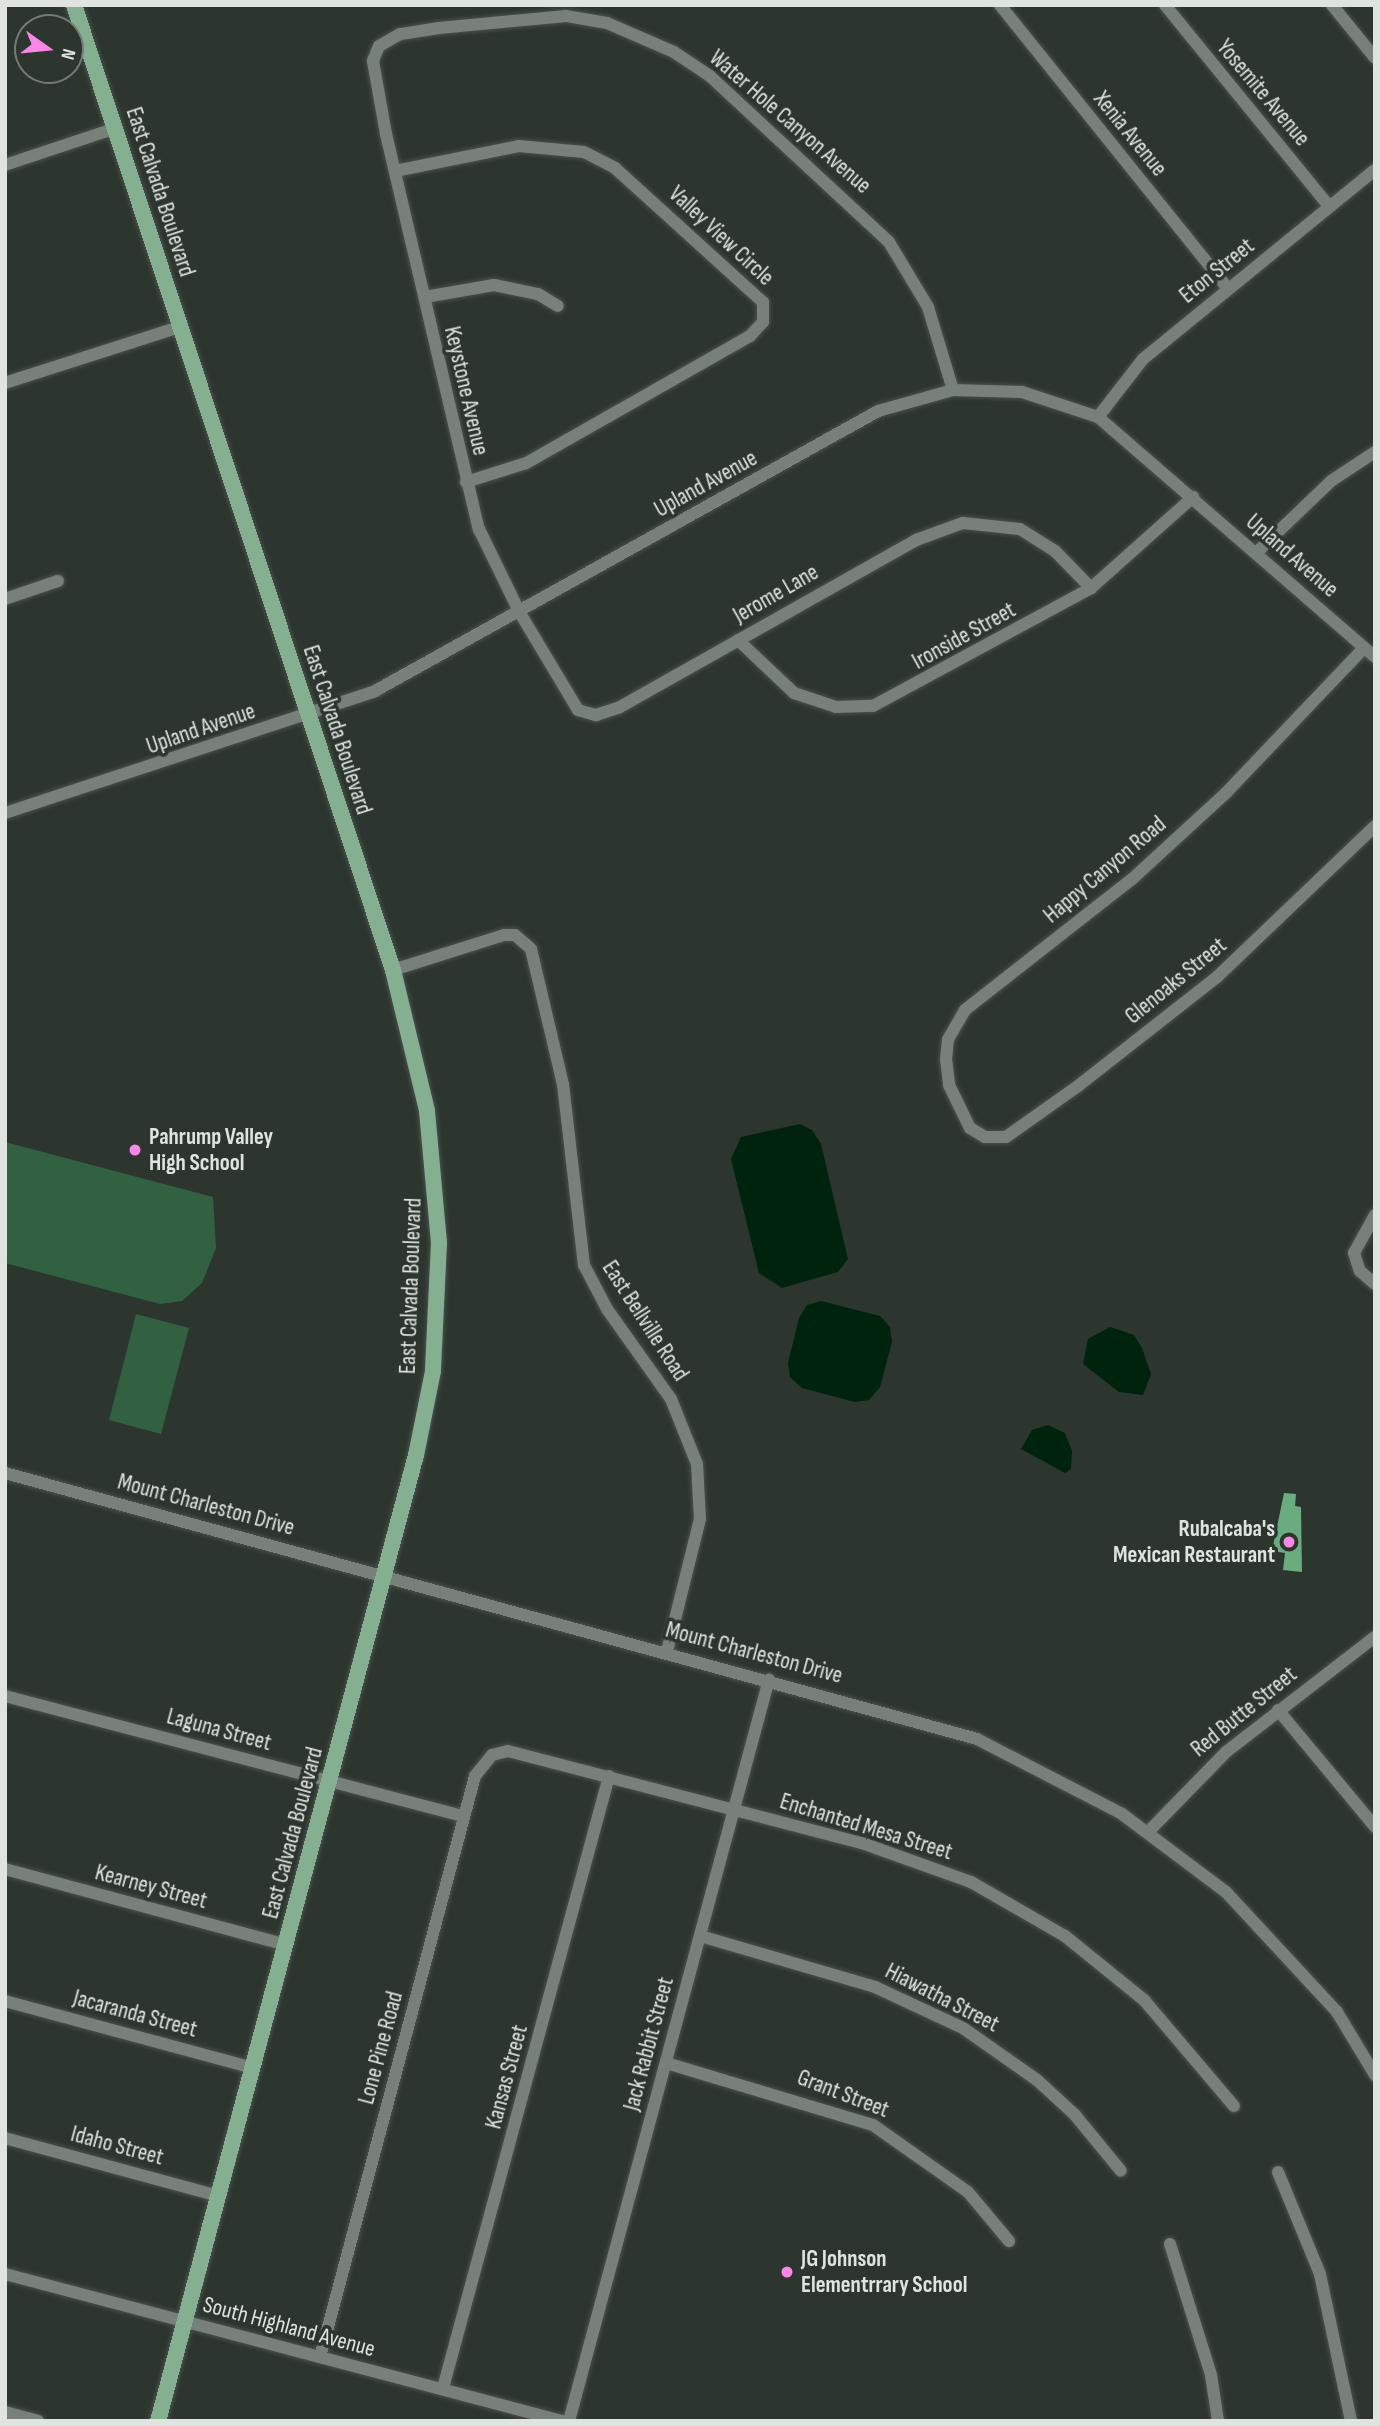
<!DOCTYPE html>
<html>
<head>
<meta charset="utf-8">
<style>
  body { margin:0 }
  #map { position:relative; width:1380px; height:2426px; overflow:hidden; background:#2d352f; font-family:"Sofia Sans Condensed",sans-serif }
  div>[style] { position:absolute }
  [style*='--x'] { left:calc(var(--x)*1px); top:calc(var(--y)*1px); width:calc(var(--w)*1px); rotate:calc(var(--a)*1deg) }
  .green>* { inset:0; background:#316141 }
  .water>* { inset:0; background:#00230e }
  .building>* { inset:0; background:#6aac7f }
  .roads { filter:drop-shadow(0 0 2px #4a514b) drop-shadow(0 0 2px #4a514b) }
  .minor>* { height:12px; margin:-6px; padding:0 6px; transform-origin:6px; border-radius:6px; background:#77817a }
  .major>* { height:16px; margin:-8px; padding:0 8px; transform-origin:8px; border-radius:8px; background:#85af91 }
  .dots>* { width:19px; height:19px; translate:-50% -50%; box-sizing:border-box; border:4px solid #2d352f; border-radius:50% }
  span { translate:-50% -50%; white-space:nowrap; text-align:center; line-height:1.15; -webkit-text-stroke:7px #2d352f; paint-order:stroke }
  .street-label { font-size:23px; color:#dfe4e0 }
  .poi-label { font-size:23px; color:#dfe4e0; font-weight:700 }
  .left { translate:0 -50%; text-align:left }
  .right { translate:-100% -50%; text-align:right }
  .frame { position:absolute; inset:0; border:7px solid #dfe4e0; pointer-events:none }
  .north { position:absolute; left:14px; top:14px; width:70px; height:70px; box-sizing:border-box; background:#2d352f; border:2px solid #747b76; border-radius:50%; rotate:105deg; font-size:19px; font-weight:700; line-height:28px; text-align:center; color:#dfe4e0 }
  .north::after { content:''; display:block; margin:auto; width:24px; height:32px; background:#f987e8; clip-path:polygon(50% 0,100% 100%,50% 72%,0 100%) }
</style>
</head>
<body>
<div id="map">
  <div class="green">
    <div style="clip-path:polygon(5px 1142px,213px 1197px,216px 1248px,202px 1283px,182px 1301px,160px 1304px,5px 1263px)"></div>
    <div style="clip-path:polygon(136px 1314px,189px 1328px,161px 1434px,109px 1420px)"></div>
  </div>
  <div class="water">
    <div style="clip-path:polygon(800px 1124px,812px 1130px,821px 1144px,848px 1259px,838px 1272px,782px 1288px,759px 1273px,731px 1159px,741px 1137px)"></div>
    <div style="clip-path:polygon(821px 1301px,880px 1316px,890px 1327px,892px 1342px,880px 1387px,869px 1400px,855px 1402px,802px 1388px,790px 1377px,788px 1363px,799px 1318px,807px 1305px)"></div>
    <div style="clip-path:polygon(1110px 1327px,1134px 1335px,1142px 1348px,1151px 1374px,1143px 1395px,1119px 1392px,1083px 1364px,1088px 1339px)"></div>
    <div style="clip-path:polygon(1048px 1425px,1065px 1433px,1072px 1451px,1071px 1469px,1065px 1473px,1021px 1449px,1032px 1430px)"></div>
  </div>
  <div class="building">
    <div style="clip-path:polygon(1284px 1493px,1296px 1494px,1295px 1506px,1301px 1507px,1302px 1572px,1283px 1570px,1285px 1553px,1272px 1551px)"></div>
  </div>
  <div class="roads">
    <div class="minor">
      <div style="--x:1000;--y:5;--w:364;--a:51.2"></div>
      <div style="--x:1165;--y:5;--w:259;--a:50.8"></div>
      <div style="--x:1332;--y:5;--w:68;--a:50.9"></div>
      <div style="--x:5;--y:165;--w:117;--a:-18.4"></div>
      <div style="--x:395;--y:171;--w:126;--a:-11.4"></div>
      <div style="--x:519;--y:146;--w:65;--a:5.3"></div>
      <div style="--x:584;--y:152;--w:35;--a:27"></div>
      <div style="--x:615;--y:168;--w:200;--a:42.2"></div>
      <div style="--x:763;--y:302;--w:20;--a:90"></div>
      <div style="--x:763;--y:322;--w:19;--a:133"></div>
      <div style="--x:750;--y:336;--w:257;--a:150.4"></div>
      <div style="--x:526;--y:463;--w:63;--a:162.4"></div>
      <div style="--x:425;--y:297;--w:70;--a:-9.9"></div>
      <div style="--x:494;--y:285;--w:45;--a:11.6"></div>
      <div style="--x:538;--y:294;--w:23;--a:31"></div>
      <div style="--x:5;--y:383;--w:183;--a:-17.8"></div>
      <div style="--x:953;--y:390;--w:87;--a:-106.8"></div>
      <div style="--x:928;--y:307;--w:76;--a:-121"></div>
      <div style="--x:889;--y:242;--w:244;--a:-137.2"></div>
      <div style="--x:710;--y:76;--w:43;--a:-146.3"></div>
      <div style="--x:674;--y:52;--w:73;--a:-156.6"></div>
      <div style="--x:607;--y:23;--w:42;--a:-170.3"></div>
      <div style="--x:566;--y:16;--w:128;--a:174.6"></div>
      <div style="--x:439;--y:28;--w:39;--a:171"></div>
      <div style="--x:400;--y:34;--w:24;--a:150"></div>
      <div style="--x:379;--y:46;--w:16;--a:112"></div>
      <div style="--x:373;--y:61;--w:74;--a:79.9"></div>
      <div style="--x:386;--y:134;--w:406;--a:76.8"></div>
      <div style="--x:479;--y:529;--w:93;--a:64"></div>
      <div style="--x:520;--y:613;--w:113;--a:59.1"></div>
      <div style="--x:578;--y:710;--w:19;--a:16"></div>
      <div style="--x:596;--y:715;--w:25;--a:-18"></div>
      <div style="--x:620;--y:707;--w:340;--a:-29.4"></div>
      <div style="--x:916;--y:540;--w:50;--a:-19.9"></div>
      <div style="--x:963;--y:523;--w:57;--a:6"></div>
      <div style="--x:1020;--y:529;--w:41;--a:32.2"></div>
      <div style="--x:1055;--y:551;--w:52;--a:45.8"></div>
      <div style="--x:1098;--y:417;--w:73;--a:-52.2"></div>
      <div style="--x:1143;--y:359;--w:299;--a:-39.2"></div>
      <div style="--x:1256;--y:553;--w:104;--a:-43.8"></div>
      <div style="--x:1331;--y:481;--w:53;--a:-33.4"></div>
      <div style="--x:5;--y:599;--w:56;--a:-18.8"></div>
      <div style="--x:738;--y:640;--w:77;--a:43.4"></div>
      <div style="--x:794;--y:693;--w:44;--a:18.4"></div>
      <div style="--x:836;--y:707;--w:37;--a:-2"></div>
      <div style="--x:873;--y:706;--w:248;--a:-28.4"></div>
      <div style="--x:1091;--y:588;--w:137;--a:-41.7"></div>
      <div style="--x:1364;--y:648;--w:200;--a:133.6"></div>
      <div style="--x:1226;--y:793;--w:127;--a:137.5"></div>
      <div style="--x:1132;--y:879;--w:212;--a:141.9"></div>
      <div style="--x:965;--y:1010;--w:34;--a:120"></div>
      <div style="--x:948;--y:1040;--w:19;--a:96"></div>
      <div style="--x:946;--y:1059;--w:26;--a:83"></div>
      <div style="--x:949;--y:1085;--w:48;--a:64"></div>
      <div style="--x:970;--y:1128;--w:17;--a:31"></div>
      <div style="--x:985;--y:1137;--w:21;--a:0"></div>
      <div style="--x:1006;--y:1137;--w:88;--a:-35.3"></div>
      <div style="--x:1078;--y:1086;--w:177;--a:-38.1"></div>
      <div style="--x:1217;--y:977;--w:219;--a:-43.7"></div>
      <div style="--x:5;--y:813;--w:390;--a:-18.2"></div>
      <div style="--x:375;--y:691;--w:576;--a:-29.1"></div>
      <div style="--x:878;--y:411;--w:78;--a:-15.6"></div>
      <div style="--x:953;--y:390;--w:69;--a:1.7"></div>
      <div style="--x:1022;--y:392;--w:80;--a:18.2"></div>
      <div style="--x:1098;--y:417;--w:367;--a:40.9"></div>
      <div style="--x:393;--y:970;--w:116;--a:-17.5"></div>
      <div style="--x:504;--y:935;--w:11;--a:0"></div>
      <div style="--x:515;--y:935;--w:21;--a:41"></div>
      <div style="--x:531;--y:949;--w:139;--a:76.7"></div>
      <div style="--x:563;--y:1084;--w:182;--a:83.4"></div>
      <div style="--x:584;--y:1265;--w:50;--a:62.4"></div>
      <div style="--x:607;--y:1309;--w:110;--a:54.6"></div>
      <div style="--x:671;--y:1399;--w:70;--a:68.2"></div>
      <div style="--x:697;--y:1464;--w:55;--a:86.9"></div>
      <div style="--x:700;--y:1519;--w:136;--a:104"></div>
      <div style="--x:1375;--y:1215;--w:43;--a:118.9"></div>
      <div style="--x:1354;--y:1253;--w:19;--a:72"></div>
      <div style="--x:1360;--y:1271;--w:20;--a:41"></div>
      <div style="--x:5;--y:1473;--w:1008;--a:15.3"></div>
      <div style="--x:977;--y:1739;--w:163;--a:27.3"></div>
      <div style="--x:1122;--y:1814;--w:130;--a:36.9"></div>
      <div style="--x:1226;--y:1892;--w:163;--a:47.2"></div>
      <div style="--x:1337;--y:2012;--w:74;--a:58.9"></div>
      <div style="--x:5;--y:1696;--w:474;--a:14.7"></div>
      <div style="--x:1278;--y:1710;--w:152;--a:50.3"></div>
      <div style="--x:1149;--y:1831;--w:110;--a:-45.7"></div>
      <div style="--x:1226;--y:1752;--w:188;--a:-37.7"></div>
      <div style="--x:5;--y:1869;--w:291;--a:15.1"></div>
      <div style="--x:700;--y:1936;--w:182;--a:16.2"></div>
      <div style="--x:875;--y:1987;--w:97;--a:25"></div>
      <div style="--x:963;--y:2028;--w:90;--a:35.1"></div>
      <div style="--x:1037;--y:2080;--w:52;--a:42.6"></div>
      <div style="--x:1075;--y:2115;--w:72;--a:50.6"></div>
      <div style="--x:5;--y:2001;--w:257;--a:15.1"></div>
      <div style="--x:666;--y:2063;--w:216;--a:16.7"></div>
      <div style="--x:873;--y:2125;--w:116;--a:35.2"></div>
      <div style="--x:968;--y:2192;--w:64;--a:50.1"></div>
      <div style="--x:5;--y:2138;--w:221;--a:15.2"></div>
      <div style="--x:1278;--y:2172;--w:110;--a:67.6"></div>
      <div style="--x:1320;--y:2274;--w:150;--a:78.1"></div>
      <div style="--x:1170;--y:2244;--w:137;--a:72.6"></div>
      <div style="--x:1211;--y:2375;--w:47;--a:81.3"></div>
      <div style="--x:5;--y:2274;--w:576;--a:14.78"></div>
      <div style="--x:320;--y:2357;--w:601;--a:-75.06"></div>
      <div style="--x:475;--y:1776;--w:27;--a:-51"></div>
      <div style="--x:492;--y:1755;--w:16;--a:-14"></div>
      <div style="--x:508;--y:1751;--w:366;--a:14.6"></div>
      <div style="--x:862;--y:1843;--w:116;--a:19.7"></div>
      <div style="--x:971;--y:1882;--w:108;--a:29.9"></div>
      <div style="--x:1065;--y:1936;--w:102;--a:39"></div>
      <div style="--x:1144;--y:2000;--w:139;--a:49.7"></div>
      <div style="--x:443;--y:2388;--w:634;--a:-74.82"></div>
      <div style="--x:5;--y:2412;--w:34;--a:15"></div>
      <div style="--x:569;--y:2421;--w:768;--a:-74.91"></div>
    </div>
    <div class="major">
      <div style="--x:74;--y:5;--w:1016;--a:71.71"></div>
      <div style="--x:393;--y:970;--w:145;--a:76.4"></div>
      <div style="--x:427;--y:1111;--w:132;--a:84.8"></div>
      <div style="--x:439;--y:1242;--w:129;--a:92.7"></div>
      <div style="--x:433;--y:1371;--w:86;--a:101.4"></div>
      <div style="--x:416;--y:1455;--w:1000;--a:104.95"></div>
    </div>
  </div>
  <div class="dots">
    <div style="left:135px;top:1150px;background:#f987e8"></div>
    <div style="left:1289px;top:1542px;background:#f987e8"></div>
    <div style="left:787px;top:2272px;background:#f987e8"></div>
  </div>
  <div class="street-label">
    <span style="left:1263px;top:93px;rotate:50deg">Yosemite Avenue</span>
    <span style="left:790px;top:122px;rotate:41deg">Water Hole Canyon Avenue</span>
    <span style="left:1130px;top:134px;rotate:51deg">Xenia Avenue</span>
    <span style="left:160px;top:192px;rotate:72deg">East Calvada Boulevard</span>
    <span style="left:721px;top:236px;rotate:43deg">Valley View Circle</span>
    <span style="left:1217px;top:271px;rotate:-39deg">Eton Street</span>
    <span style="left:466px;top:391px;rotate:77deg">Keystone Avenue</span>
    <span style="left:706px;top:484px;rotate:-29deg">Upland Avenue</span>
    <span style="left:1292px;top:556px;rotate:41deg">Upland Avenue</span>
    <span style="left:776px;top:594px;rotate:-30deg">Jerome Lane</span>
    <span style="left:964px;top:636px;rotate:-29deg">Ironside Street</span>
    <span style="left:201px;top:729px;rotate:-19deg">Upland Avenue</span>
    <span style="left:337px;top:730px;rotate:72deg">East Calvada Boulevard</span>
    <span style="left:1105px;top:870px;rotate:-40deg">Happy Canyon Road</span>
    <span style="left:1176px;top:981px;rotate:-39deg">Glenoaks Street</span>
    <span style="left:411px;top:1286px;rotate:-88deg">East Calvada Boulevard</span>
    <span style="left:645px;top:1321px;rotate:57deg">East Bellville Road</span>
    <span style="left:206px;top:1505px;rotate:15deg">Mount Charleston Drive</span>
    <span style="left:754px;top:1653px;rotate:15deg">Mount Charleston Drive</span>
    <span style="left:1244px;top:1712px;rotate:-39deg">Red Butte Street</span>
    <span style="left:219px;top:1730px;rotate:15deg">Laguna Street</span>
    <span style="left:866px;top:1827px;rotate:17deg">Enchanted Mesa Street</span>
    <span style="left:293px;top:1833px;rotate:-75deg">East Calvada Boulevard</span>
    <span style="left:151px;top:1887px;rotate:15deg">Kearney Street</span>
    <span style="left:942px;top:1998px;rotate:27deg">Hiawatha Street</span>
    <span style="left:135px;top:2014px;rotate:15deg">Jacaranda Street</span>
    <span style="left:649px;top:2044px;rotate:-75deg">Jack Rabbit Street</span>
    <span style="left:381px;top:2048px;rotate:-75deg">Lone Pine Road</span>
    <span style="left:507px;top:2077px;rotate:-75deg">Kansas Street</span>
    <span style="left:843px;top:2094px;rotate:21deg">Grant Street</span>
    <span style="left:117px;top:2146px;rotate:15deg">Idaho Street</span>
    <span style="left:289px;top:2327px;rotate:15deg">South Highland Avenue</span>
  </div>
  <div class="poi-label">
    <span class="left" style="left:149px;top:1150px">Pahrump Valley<br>High School</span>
    <span class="right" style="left:1275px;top:1542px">Rubalcaba's<br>Mexican Restaurant</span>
    <span class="left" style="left:801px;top:2272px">JG Johnson<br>Elementrrary School</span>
  </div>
  <div class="frame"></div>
  <div class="north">N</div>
</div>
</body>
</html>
